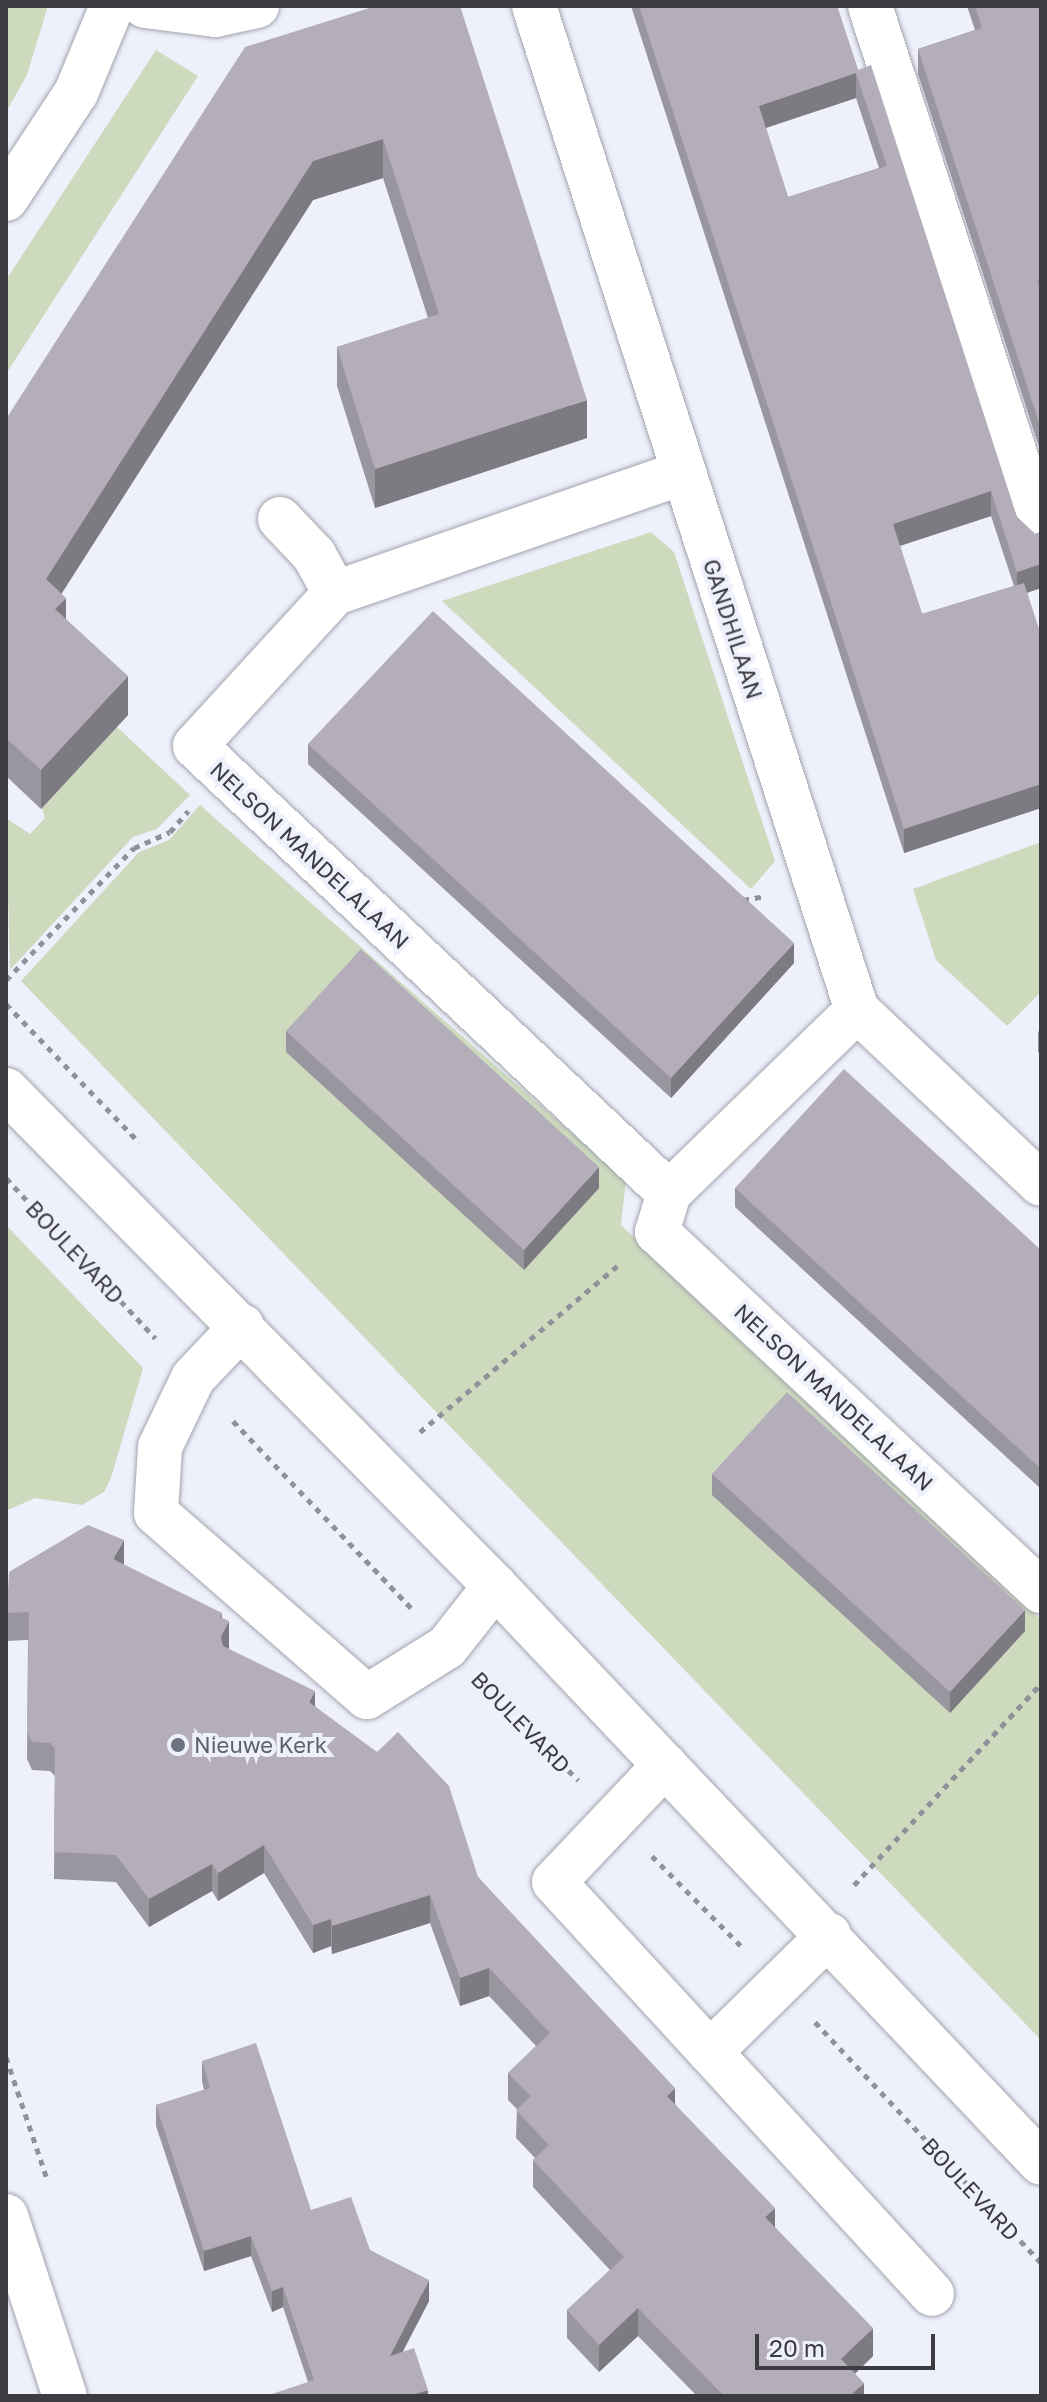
<!DOCTYPE html>
<html>
<head>
<meta charset="utf-8">
<style>
  body { margin:0 }
  #map { position:relative; width:1047px; height:2402px; overflow:hidden; background:#eef0fb; font-family:"Golos Text",sans-serif }
  div>[style] { position:absolute }
  [style*='--x'] { left:calc(var(--x)*1px); top:calc(var(--y)*1px); width:calc(var(--w)*1px); rotate:calc(var(--a)*1deg) }
  .green>* { inset:0; background:#cddabe }
  .path>* { height:5px; margin-top:-2.5px; transform-origin:0; background:repeating-linear-gradient(90deg,#909199 0 6px,transparent 0 12px) }
  .roads { filter:drop-shadow(0 0 2px #a2a4ae) drop-shadow(0 0 2px #a2a4ae) }
  .minor>* { height:44px; margin:-22px; padding:0 22px; transform-origin:22px; border-radius:22px; background:#fff }
  .wall>* { inset:0; background:#9a969f }
  .shaded-wall>* { inset:0; background:#7d7a82 }
  .building>* { inset:0; background:#b3aeb9 }
  .dots>* { width:22px; height:22px; translate:-50% -50%; box-sizing:border-box; border:4px solid #eef0fb; border-radius:50% }
  span { translate:-50% -50%; white-space:nowrap; text-align:center; line-height:1.15; -webkit-text-stroke:8px #eef0fb; paint-order:stroke }
  .street-label { font-size:22px; color:#3c3c41 }
  .worship-label { font-size:22px; color:#5b616d }
  .left { translate:0 -50%; text-align:left }
  .frame { position:absolute; inset:0; border:8px solid #3c3c41; pointer-events:none }
  .scale { position:absolute; left:755px; top:2334px; width:180px; height:36px; box-sizing:border-box; border:4px solid #3c3c41; border-top:0; padding-left:10px; font-size:24px; line-height:28px; white-space:nowrap; color:#3c3c41; -webkit-text-stroke:6px #eef0fb; paint-order:stroke }
</style>
</head>
<body>
<div id="map">
  <div class="green">
    <div style="clip-path:polygon(48px 6px,27px 75px,6px 112px,6px 8px)"></div>
    <div style="clip-path:polygon(156px 50px,198px 76px,6px 374px,6px 280px)"></div>
    <div style="clip-path:polygon(651px 532px,674px 552px,775px 861px,751px 889px,442px 601px)"></div>
    <div style="clip-path:polygon(117px 727px,190px 795px,157px 829px,133px 837px,10px 970px,6px 818px,30px 834px,45px 818px,42px 808px)"></div>
    <div style="clip-path:polygon(200px 805px,626px 1181px,621px 1225px,1041px 1620px,1041px 2040px,21px 981px,139px 852px,169px 840px)"></div>
    <div style="clip-path:polygon(1041px 842px,1041px 992px,1007px 1026px,936px 960px,913px 889px)"></div>
    <div style="clip-path:polygon(6px 1225px,143px 1368px,111px 1478px,104px 1492px,82px 1505px,35px 1498px,6px 1511px)"></div>
  </div>
  <div class="path">
    <div style="--x:743;--y:900;--w:22;--a:-10"></div>
    <div style="--x:6;--y:980;--w:184;--a:-45.9"></div>
    <div style="--x:134;--y:848;--w:39;--a:-24"></div>
    <div style="--x:170;--y:832;--w:28;--a:-49"></div>
    <div style="--x:6;--y:1004;--w:192;--a:46.1"></div>
    <div style="--x:6;--y:1178;--w:219;--a:47"></div>
    <div style="--x:233;--y:1421;--w:258;--a:46.4"></div>
    <div style="--x:420;--y:1432;--w:258;--a:-40.1"></div>
    <div style="--x:484;--y:1685;--w:134;--a:45.3"></div>
    <div style="--x:652;--y:1856;--w:127;--a:45.3"></div>
    <div style="--x:854;--y:1885;--w:275;--a:-47.1"></div>
    <div style="--x:815;--y:2022;--w:330;--a:46.8"></div>
    <div style="--x:6;--y:2057;--w:129;--a:71.4"></div>
  </div>
  <div class="roads">
    <div class="minor">
      <div style="--x:145;--y:6;--w:71;--a:7.3"></div>
      <div style="--x:215;--y:15;--w:43;--a:-12.1"></div>
      <div style="--x:534;--y:6;--w:1055;--a:72.17"></div>
      <div style="--x:857;--y:1010;--w:253;--a:43.4"></div>
      <div style="--x:870;--y:6;--w:555;--a:72.05"></div>
      <div style="--x:6;--y:199;--w:127;--a:-56.6"></div>
      <div style="--x:76;--y:93;--w:94;--a:-67.5"></div>
      <div style="--x:682;--y:473;--w:367;--a:160.9"></div>
      <div style="--x:335;--y:593;--w:207;--a:132.5"></div>
      <div style="--x:195;--y:746;--w:652;--a:43.32"></div>
      <div style="--x:669;--y:1193;--w:41;--a:107.1"></div>
      <div style="--x:657;--y:1232;--w:526;--a:43.07"></div>
      <div style="--x:280;--y:519;--w:50;--a:46.6"></div>
      <div style="--x:314;--y:555;--w:43;--a:61.1"></div>
      <div style="--x:6;--y:1090;--w:697;--a:45.41"></div>
      <div style="--x:495;--y:1586;--w:794;--a:46.58"></div>
      <div style="--x:669;--y:1193;--w:262;--a:-44.2"></div>
      <div style="--x:242;--y:1326;--w:71;--a:133.3"></div>
      <div style="--x:193;--y:1378;--w:76;--a:115.6"></div>
      <div style="--x:160;--y:1447;--w:66;--a:93.5"></div>
      <div style="--x:156;--y:1513;--w:280;--a:41.1"></div>
      <div style="--x:367;--y:1697;--w:94;--a:-32"></div>
      <div style="--x:447;--y:1647;--w:78;--a:-51.8"></div>
      <div style="--x:665;--y:1765;--w:161;--a:133.5"></div>
      <div style="--x:554;--y:1882;--w:559;--a:47.46"></div>
      <div style="--x:710;--y:2052;--w:167;--a:-44.5"></div>
      <div style="--x:6;--y:2216;--w:189;--a:71.9"></div>
    </div>
  </div>
  <div class="wall">
    <div style="clip-path:polygon(376px 6px,587px 438px,375px 508px,337px 386px,337px 347px,428px 318px,383px 178px,313px 200px,61px 594px,66px 619px,128px 715px,41px 809px,6px 776px,6px 419px)"></div>
    <div style="clip-path:polygon(evenodd,631px 6px,837px 6px,858px 70px,1017px 517px,1035px 534px,1041px 532px,1041px 588px,1027px 593px,1041px 636px,1041px 808px,904px 853px,631px 6px,856px 98px,879px 168px,788px 197px,766px 128px,856px 98px,631px 6px,991px 516px,1014px 586px,922px 614px,900px 546px,991px 516px)"></div>
    <div style="clip-path:polygon(967px 6px,1041px 6px,1041px 453px,918px 74px,918px 49px,975px 30px)"></div>
    <div style="clip-path:polygon(308px 744px,794px 963px,671px 1098px,308px 764px)"></div>
    <div style="clip-path:polygon(1041px 1029px,1041px 1055px,1038px 1052px,1038px 1032px)"></div>
    <div style="clip-path:polygon(286px 1031px,599px 1188px,524px 1270px,286px 1052px)"></div>
    <div style="clip-path:polygon(735px 1188px,1041px 1250px,1041px 1489px,735px 1207px)"></div>
    <div style="clip-path:polygon(712px 1474px,1025px 1631px,950px 1713px,712px 1495px)"></div>
    <div style="clip-path:polygon(124px 1565px,222px 1618px,229px 1649px,315px 1706px,478px 1877px,675px 2104px,775px 2227px,873px 2356px,855px 2374px,864px 2396px,697px 2396px,638px 2336px,599px 2372px,567px 2338px,567px 2310px,610px 2270px,533px 2187px,533px 2160px,535px 2158px,516px 2138px,517px 2109px,508px 2100px,508px 2073px,536px 2046px,489px 1996px,460px 2006px,430px 1923px,332px 1954px,331px 1946px,313px 1953px,264px 1873px,218px 1901px,212px 1891px,149px 1927px,116px 1882px,54px 1879px,55px 1776px,50px 1771px,32px 1770px,27px 1759px,28px 1640px,7px 1641px,7px 1613px)"></div>
    <div style="clip-path:polygon(202px 2061px,311px 2210px,370px 2250px,429px 2301px,403px 2351px,428px 2396px,308px 2382px,283px 2307px,272px 2312px,251px 2256px,204px 2271px,156px 2126px,156px 2105px,204px 2090px,202px 2081px)"></div>
  </div>
  <div class="shaded-wall">
    <div style="clip-path:polygon(856px 73px,856px 98px,759px 130px,759px 106px)"></div>
    <div style="clip-path:polygon(383px 139px,383px 178px,313px 200px,46px 618px,46px 579px,313px 161px)"></div>
    <div style="clip-path:polygon(587px 400px,587px 438px,375px 508px,375px 469px)"></div>
    <div style="clip-path:polygon(991px 491px,991px 516px,893px 548px,893px 524px)"></div>
    <div style="clip-path:polygon(1041px 564px,1041px 588px,1017px 596px,1017px 572px)"></div>
    <div style="clip-path:polygon(66px 598px,66px 637px,55px 609px)"></div>
    <div style="clip-path:polygon(128px 676px,128px 715px,41px 809px,41px 770px)"></div>
    <div style="clip-path:polygon(1041px 784px,1041px 808px,904px 853px,904px 829px)"></div>
    <div style="clip-path:polygon(794px 943px,794px 963px,671px 1098px,671px 1078px)"></div>
    <div style="clip-path:polygon(599px 1167px,599px 1188px,524px 1270px,524px 1250px)"></div>
    <div style="clip-path:polygon(124px 1540px,124px 1567px,113px 1559px)"></div>
    <div style="clip-path:polygon(1025px 1610px,1025px 1631px,950px 1713px,950px 1692px)"></div>
    <div style="clip-path:polygon(222px 1613px,222px 1634px,229px 1621px,229px 1649px,220px 1645px,220px 1617px)"></div>
    <div style="clip-path:polygon(315px 1691px,315px 1719px,309px 1702px)"></div>
    <div style="clip-path:polygon(264px 1845px,264px 1873px,218px 1901px,218px 1873px)"></div>
    <div style="clip-path:polygon(212px 1864px,212px 1891px,149px 1927px,149px 1899px)"></div>
    <div style="clip-path:polygon(430px 1895px,430px 1923px,332px 1954px,332px 1926px)"></div>
    <div style="clip-path:polygon(331px 1919px,331px 1946px,313px 1953px,313px 1925px)"></div>
    <div style="clip-path:polygon(489px 1968px,489px 1996px,460px 2006px,460px 1978px)"></div>
    <div style="clip-path:polygon(675px 2088px,675px 2115px,667px 2096px)"></div>
    <div style="clip-path:polygon(775px 2208px,775px 2236px,765px 2217px)"></div>
    <div style="clip-path:polygon(251px 2236px,251px 2256px,204px 2271px,204px 2251px)"></div>
    <div style="clip-path:polygon(429px 2280px,429px 2301px,390px 2376px,390px 2356px)"></div>
    <div style="clip-path:polygon(283px 2287px,283px 2307px,272px 2312px,272px 2291px)"></div>
    <div style="clip-path:polygon(638px 2308px,638px 2336px,599px 2372px,599px 2345px)"></div>
    <div style="clip-path:polygon(873px 2328px,873px 2356px,841px 2387px,841px 2359px)"></div>
    <div style="clip-path:polygon(864px 2383px,864px 2396px,850px 2396px)"></div>
    <div style="clip-path:polygon(428px 2390px,428px 2396px,409px 2396px)"></div>
  </div>
  <div class="building">
    <div style="clip-path:polygon(376px 6px,460px 6px,587px 400px,375px 469px,337px 347px,439px 314px,383px 139px,313px 161px,46px 579px,66px 598px,55px 609px,128px 676px,41px 770px,6px 738px,6px 419px,245px 47px)"></div>
    <div style="clip-path:polygon(evenodd,639px 6px,837px 6px,858px 70px,871px 65px,1017px 517px,1035px 534px,1041px 532px,1041px 564px,1017px 572px,991px 491px,893px 524px,922px 614px,1024px 583px,1041px 636px,1041px 784px,904px 829px,639px 6px,856px 73px,887px 166px,788px 197px,759px 106px,856px 73px)"></div>
    <div style="clip-path:polygon(975px 6px,1041px 6px,1041px 279px,1037px 281px,1041px 292px,1041px 429px,918px 49px,982px 28px)"></div>
    <div style="clip-path:polygon(433px 611px,794px 943px,671px 1078px,308px 744px)"></div>
    <div style="clip-path:polygon(361px 949px,599px 1167px,524px 1250px,286px 1031px)"></div>
    <div style="clip-path:polygon(844px 1069px,1041px 1250px,1041px 1469px,735px 1188px)"></div>
    <div style="clip-path:polygon(787px 1392px,1025px 1610px,950px 1692px,712px 1474px)"></div>
    <div style="clip-path:polygon(88px 1525px,124px 1540px,113px 1559px,222px 1613px,220px 1617px,229px 1621px,221px 1637px,223px 1646px,315px 1691px,309px 1702px,377px 1752px,398px 1732px,449px 1786px,478px 1877px,675px 2088px,667px 2096px,775px 2208px,765px 2217px,873px 2328px,841px 2359px,864px 2383px,850px 2396px,741px 2396px,740px 2395px,724px 2396px,638px 2308px,599px 2345px,567px 2310px,624px 2257px,533px 2160px,549px 2145px,516px 2110px,531px 2096px,508px 2073px,550px 2033px,489px 1968px,460px 1978px,430px 1895px,332px 1926px,331px 1919px,313px 1925px,264px 1845px,218px 1873px,212px 1864px,149px 1899px,116px 1855px,54px 1852px,55px 1749px,50px 1743px,32px 1742px,27px 1731px,29px 1612px,7px 1613px,9px 1572px)"></div>
    <div style="clip-path:polygon(256px 2043px,311px 2210px,351px 2197px,370px 2250px,429px 2280px,390px 2356px,414px 2348px,428px 2390px,409px 2396px,266px 2396px,314px 2380px,283px 2287px,272px 2291px,251px 2236px,204px 2251px,156px 2105px,210px 2088px,202px 2061px)"></div>
  </div>
  <div class="dots">
    <div style="left:178px;top:1745px;background:#6b7280"></div>
  </div>
  <div class="street-label">
    <span style="left:733px;top:629px;rotate:72deg">GANDHILAAN</span>
    <span style="left:310px;top:855px;rotate:43deg">NELSON MANDELALAAN</span>
    <span style="left:75px;top:1252px;rotate:47deg">BOULEVARD</span>
    <span style="left:834px;top:1397px;rotate:43deg">NELSON MANDELALAAN</span>
    <span style="left:521px;top:1722px;rotate:46deg">BOULEVARD</span>
    <span style="left:971px;top:2189px;rotate:47deg">BOULEVARD</span>
  </div>
  <div class="worship-label">
    <span class="left" style="left:194px;top:1745px">Nieuwe Kerk</span>
  </div>
  <div class="frame"></div>
  <div class="scale">20 m</div>
</div>
</body>
</html>
